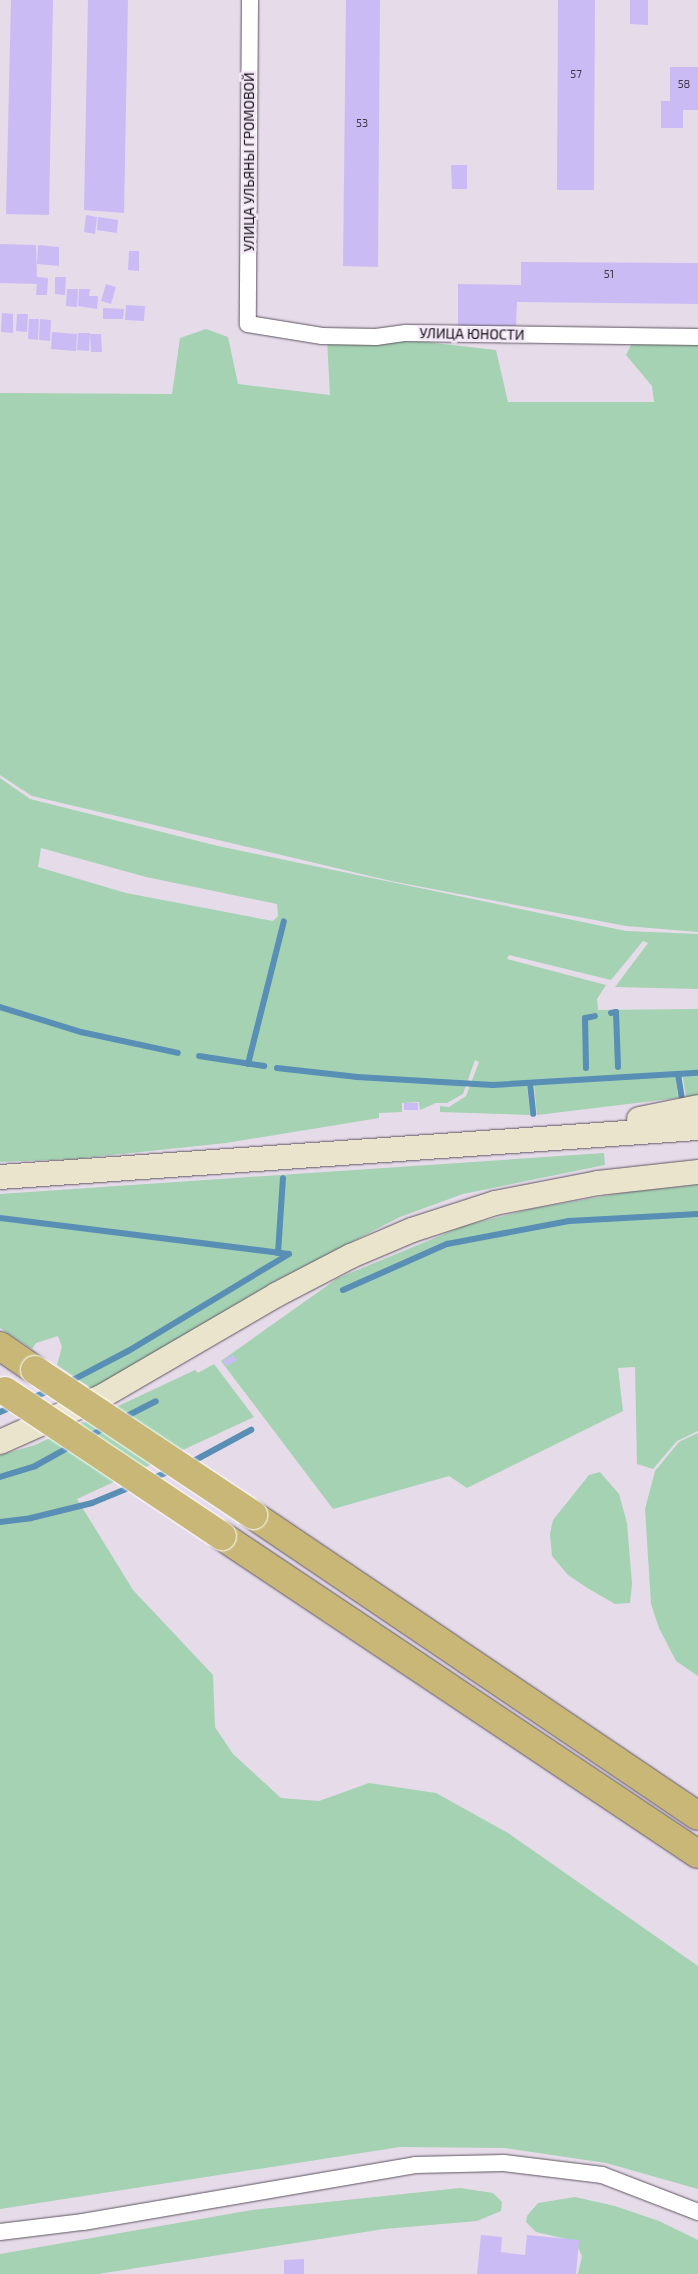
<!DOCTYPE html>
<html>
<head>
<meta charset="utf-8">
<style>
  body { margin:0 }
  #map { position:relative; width:698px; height:2274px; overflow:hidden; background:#e6dbe9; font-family:"Exo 2",sans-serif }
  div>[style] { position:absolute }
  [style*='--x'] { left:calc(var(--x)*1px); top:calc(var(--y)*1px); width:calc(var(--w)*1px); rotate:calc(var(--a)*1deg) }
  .green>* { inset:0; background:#a4d2b3 }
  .stream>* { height:6px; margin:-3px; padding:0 3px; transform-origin:3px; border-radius:3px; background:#598eb5 }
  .building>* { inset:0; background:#cbbbf5 }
  .roads { filter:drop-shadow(0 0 1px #5e5561) drop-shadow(0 0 1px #5e5561) }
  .minor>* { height:16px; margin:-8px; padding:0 8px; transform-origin:8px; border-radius:8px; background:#fff }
  .secondary>* { height:24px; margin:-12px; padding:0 12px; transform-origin:12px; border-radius:12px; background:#ebe4cc }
  .trunk>* { height:28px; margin:-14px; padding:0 14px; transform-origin:14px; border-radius:14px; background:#c8b776 }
  .bridges { filter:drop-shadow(0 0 1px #fff) drop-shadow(0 0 1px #fff) }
  .trunk-bridge>* { height:28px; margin:-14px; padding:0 14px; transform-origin:14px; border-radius:14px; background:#c8b776 }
  span { translate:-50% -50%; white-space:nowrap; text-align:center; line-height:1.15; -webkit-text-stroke:5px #f3e8f6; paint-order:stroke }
  .number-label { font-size:11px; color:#3e3849 }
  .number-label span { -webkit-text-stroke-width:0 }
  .street-label { font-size:14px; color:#0f0c10 }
</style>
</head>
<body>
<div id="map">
  <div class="green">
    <div style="clip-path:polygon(206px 329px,228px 337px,238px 384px,330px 395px,327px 339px,425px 342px,496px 350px,508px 402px,654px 402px,652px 386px,626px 355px,633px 341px,698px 344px,698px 932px,626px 926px,391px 881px,32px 796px,0 775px,0 393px,172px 394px,180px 338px)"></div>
    <div style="clip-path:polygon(evenodd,0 778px,30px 799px,218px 846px,626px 931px,698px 934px,698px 989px,615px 987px,648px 943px,643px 941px,611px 980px,509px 955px,507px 959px,606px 985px,597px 999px,598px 1010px,698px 1009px,698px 1095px,686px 1097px,683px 1078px,676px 1079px,678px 1098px,537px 1115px,534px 1086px,527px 1086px,530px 1115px,440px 1112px,440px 1106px,449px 1107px,466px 1096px,479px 1062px,475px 1060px,463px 1094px,447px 1103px,436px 1103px,420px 1110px,419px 1102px,402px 1103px,402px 1112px,379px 1113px,379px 1118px,226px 1143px,74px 1159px,0 1162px,0 778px,41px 848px,146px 877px,277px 904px,278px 916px,273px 921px,126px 893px,38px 867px,41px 848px)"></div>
    <div style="clip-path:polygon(604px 1153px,605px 1165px,463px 1194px,400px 1217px,277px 1280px,92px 1389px,57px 1365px,62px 1347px,58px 1336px,36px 1343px,32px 1349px,0 1328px,0 1194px)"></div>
    <div style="clip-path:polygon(698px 1185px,698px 1431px,677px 1441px,653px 1469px,637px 1464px,635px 1367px,618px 1368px,623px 1411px,467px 1488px,449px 1476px,333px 1509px,221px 1361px,338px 1278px,464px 1226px,531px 1209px,628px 1192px)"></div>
    <div style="clip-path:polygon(214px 1364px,254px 1417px,77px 1499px,133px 1590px,213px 1675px,215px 1727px,233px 1754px,281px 1798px,319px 1801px,369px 1783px,436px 1793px,508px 1833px,698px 1966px,698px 2189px,606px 2163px,505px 2148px,400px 2147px,0 2209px,0 1455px,35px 1445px,195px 1370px,198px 1373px)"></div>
    <div style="clip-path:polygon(698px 1433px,698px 1676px,676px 1661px,659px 1628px,651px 1604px,645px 1509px,655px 1471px,679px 1442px)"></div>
    <div style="clip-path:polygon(600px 1472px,619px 1494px,627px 1523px,632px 1584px,630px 1603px,615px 1604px,589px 1589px,568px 1575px,552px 1556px,550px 1534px,553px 1520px,589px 1475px)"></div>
    <div style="clip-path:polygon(460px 2188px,493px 2193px,502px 2202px,501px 2211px,477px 2221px,384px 2229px,98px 2274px,0 2274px,0 2254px,252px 2210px)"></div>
    <div style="clip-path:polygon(575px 2197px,615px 2206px,659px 2221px,698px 2240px,698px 2274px,578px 2274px,582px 2256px,575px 2241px,536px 2232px,526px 2222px,527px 2216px,538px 2203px)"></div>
  </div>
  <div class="stream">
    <div style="--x:0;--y:1007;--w:85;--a:17.2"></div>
    <div style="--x:81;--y:1032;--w:99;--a:12.2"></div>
    <div style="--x:611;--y:1013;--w:5;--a:-11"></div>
    <div style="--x:616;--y:1012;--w:55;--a:87.9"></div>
    <div style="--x:199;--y:1056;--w:66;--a:8.7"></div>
    <div style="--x:248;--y:1064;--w:147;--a:-75.9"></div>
    <div style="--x:277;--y:1068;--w:81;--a:6.4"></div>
    <div style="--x:357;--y:1077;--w:136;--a:3.4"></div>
    <div style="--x:493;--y:1085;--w:205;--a:-3.4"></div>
    <div style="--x:586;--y:1068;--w:50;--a:-91.1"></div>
    <div style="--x:585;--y:1018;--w:10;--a:-11"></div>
    <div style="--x:678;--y:1074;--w:24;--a:81"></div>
    <div style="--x:530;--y:1083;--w:31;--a:84"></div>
    <div style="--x:0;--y:1218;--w:291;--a:7.1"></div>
    <div style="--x:289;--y:1254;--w:188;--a:148.9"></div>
    <div style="--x:128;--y:1351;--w:67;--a:152.3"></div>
    <div style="--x:278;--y:1253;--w:75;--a:-86.2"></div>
    <div style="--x:343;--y:1290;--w:114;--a:-23.9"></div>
    <div style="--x:447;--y:1244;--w:124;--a:-10.7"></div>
    <div style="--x:569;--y:1221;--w:129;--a:-3.1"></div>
    <div style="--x:30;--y:1399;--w:22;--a:-24"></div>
    <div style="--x:0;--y:1412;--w:15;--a:-23"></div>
    <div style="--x:121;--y:1419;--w:39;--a:-27"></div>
    <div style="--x:88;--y:1437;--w:23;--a:-29"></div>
    <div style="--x:188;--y:1464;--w:72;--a:-28.4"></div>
    <div style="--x:0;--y:1477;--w:37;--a:-17"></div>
    <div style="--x:35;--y:1466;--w:43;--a:-28.9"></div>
    <div style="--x:151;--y:1479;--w:23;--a:-23"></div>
    <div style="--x:0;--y:1522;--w:31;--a:-7"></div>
    <div style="--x:31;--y:1518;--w:63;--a:-13.8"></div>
    <div style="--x:92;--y:1503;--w:44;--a:-22.5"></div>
  </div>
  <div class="building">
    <div style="clip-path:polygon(11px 0,53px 0,49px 215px,6px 214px)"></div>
    <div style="clip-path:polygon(88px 0,128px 0,124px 213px,84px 210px)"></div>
    <div style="clip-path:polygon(346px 0,380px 0,378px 267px,343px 266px)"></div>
    <div style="clip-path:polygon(558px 0,595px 0,594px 190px,557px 190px)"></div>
    <div style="clip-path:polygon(630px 0,648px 0,648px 25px,630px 24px)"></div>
    <div style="clip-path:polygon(670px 67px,698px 67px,698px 110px,683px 110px,683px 128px,661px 128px,661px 101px,670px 101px)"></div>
    <div style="clip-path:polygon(451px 165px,467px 165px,467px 189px,452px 189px)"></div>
    <div style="clip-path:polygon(86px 215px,97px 217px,95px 234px,84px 232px)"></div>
    <div style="clip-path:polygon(98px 217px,118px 220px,117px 233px,97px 230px)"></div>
    <div style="clip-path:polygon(0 244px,36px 245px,37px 277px,48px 278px,47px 295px,36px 295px,37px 284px,0 283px)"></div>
    <div style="clip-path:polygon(38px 245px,59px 247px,59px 266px,37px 264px)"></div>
    <div style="clip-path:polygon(129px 251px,139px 251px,139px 271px,128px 270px)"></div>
    <div style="clip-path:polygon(521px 262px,698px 263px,698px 304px,517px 302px,516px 326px,458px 326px,458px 284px,521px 285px)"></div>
    <div style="clip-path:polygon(55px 277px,66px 277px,65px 295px,55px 294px)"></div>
    <div style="clip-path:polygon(106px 284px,116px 287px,111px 304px,101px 301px)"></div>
    <div style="clip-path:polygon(67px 289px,78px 289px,77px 307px,66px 306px)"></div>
    <div style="clip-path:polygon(79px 289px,90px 289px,89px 296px,98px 296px,97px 309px,78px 306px)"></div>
    <div style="clip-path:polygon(126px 305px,145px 306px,144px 321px,125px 320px)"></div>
    <div style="clip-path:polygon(103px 308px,124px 309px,123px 319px,103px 319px)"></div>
    <div style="clip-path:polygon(2px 313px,13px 314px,13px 333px,1px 332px)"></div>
    <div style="clip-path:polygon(17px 314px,28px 314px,27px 332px,16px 331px)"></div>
    <div style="clip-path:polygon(29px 319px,39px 319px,38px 340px,28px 339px)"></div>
    <div style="clip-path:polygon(40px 319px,51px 320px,50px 341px,39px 340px)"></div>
    <div style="clip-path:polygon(52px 332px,77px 334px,76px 351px,51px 349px)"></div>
    <div style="clip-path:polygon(78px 333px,90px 333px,89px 351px,77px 350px)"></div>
    <div style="clip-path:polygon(90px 334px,101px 334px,102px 352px,91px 352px)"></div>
    <div style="clip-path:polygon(404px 1103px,418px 1103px,418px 1110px,404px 1110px)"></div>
    <div style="clip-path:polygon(233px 1355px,237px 1360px,226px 1366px,223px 1361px)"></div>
    <div style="clip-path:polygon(481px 2235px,502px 2237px,501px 2252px,525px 2255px,527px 2235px,579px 2240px,576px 2274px,477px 2274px)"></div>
    <div style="clip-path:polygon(304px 2259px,304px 2274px,284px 2274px,284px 2260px)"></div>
  </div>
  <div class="roads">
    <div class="minor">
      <div style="--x:250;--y:0;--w:324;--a:90.4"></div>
      <div style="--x:248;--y:324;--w:75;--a:9.2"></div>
      <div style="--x:322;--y:336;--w:54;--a:1.1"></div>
      <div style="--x:376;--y:337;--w:30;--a:-8"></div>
      <div style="--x:406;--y:333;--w:292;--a:0.8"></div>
      <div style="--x:0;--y:2232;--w:84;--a:-6.9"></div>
      <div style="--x:83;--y:2222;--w:337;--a:-9.7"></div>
      <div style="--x:415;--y:2165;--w:89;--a:-1.3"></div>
      <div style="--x:504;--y:2163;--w:99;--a:7"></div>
      <div style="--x:602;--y:2175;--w:103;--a:21.1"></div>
    </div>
    <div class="secondary">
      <div style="--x:639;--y:1119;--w:60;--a:-11.5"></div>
      <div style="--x:0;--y:1177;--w:700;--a:-4.02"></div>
      <div style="--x:0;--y:1442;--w:111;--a:-24"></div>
      <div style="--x:101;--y:1397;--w:203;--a:-30.2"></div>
      <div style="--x:276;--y:1295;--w:85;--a:-27.5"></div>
      <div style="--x:351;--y:1256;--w:66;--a:-23.1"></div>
      <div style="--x:412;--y:1230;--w:87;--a:-18"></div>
      <div style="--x:495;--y:1203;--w:105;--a:-11"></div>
      <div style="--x:598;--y:1183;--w:101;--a:-6.3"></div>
    </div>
    <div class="trunk">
      <div style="--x:0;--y:1346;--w:42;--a:34.4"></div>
      <div style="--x:253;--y:1515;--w:537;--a:34.07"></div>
      <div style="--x:222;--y:1536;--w:572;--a:33.75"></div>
    </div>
  </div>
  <div class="bridges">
    <div class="trunk-bridge">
      <div style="--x:35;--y:1370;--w:262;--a:33.6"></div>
      <div style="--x:5;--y:1391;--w:261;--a:33.8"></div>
    </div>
  </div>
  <div class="number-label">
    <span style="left:576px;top:74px">57</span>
    <span style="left:684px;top:84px">58</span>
    <span style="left:362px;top:123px">53</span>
    <span style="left:609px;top:274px">51</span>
  </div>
  <div class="street-label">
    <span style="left:249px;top:162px;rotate:-90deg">УЛИЦА УЛЬЯНЫ ГРОМОВОЙ</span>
    <span style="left:472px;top:334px;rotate:1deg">УЛИЦА ЮНОСТИ</span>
  </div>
</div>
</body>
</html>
